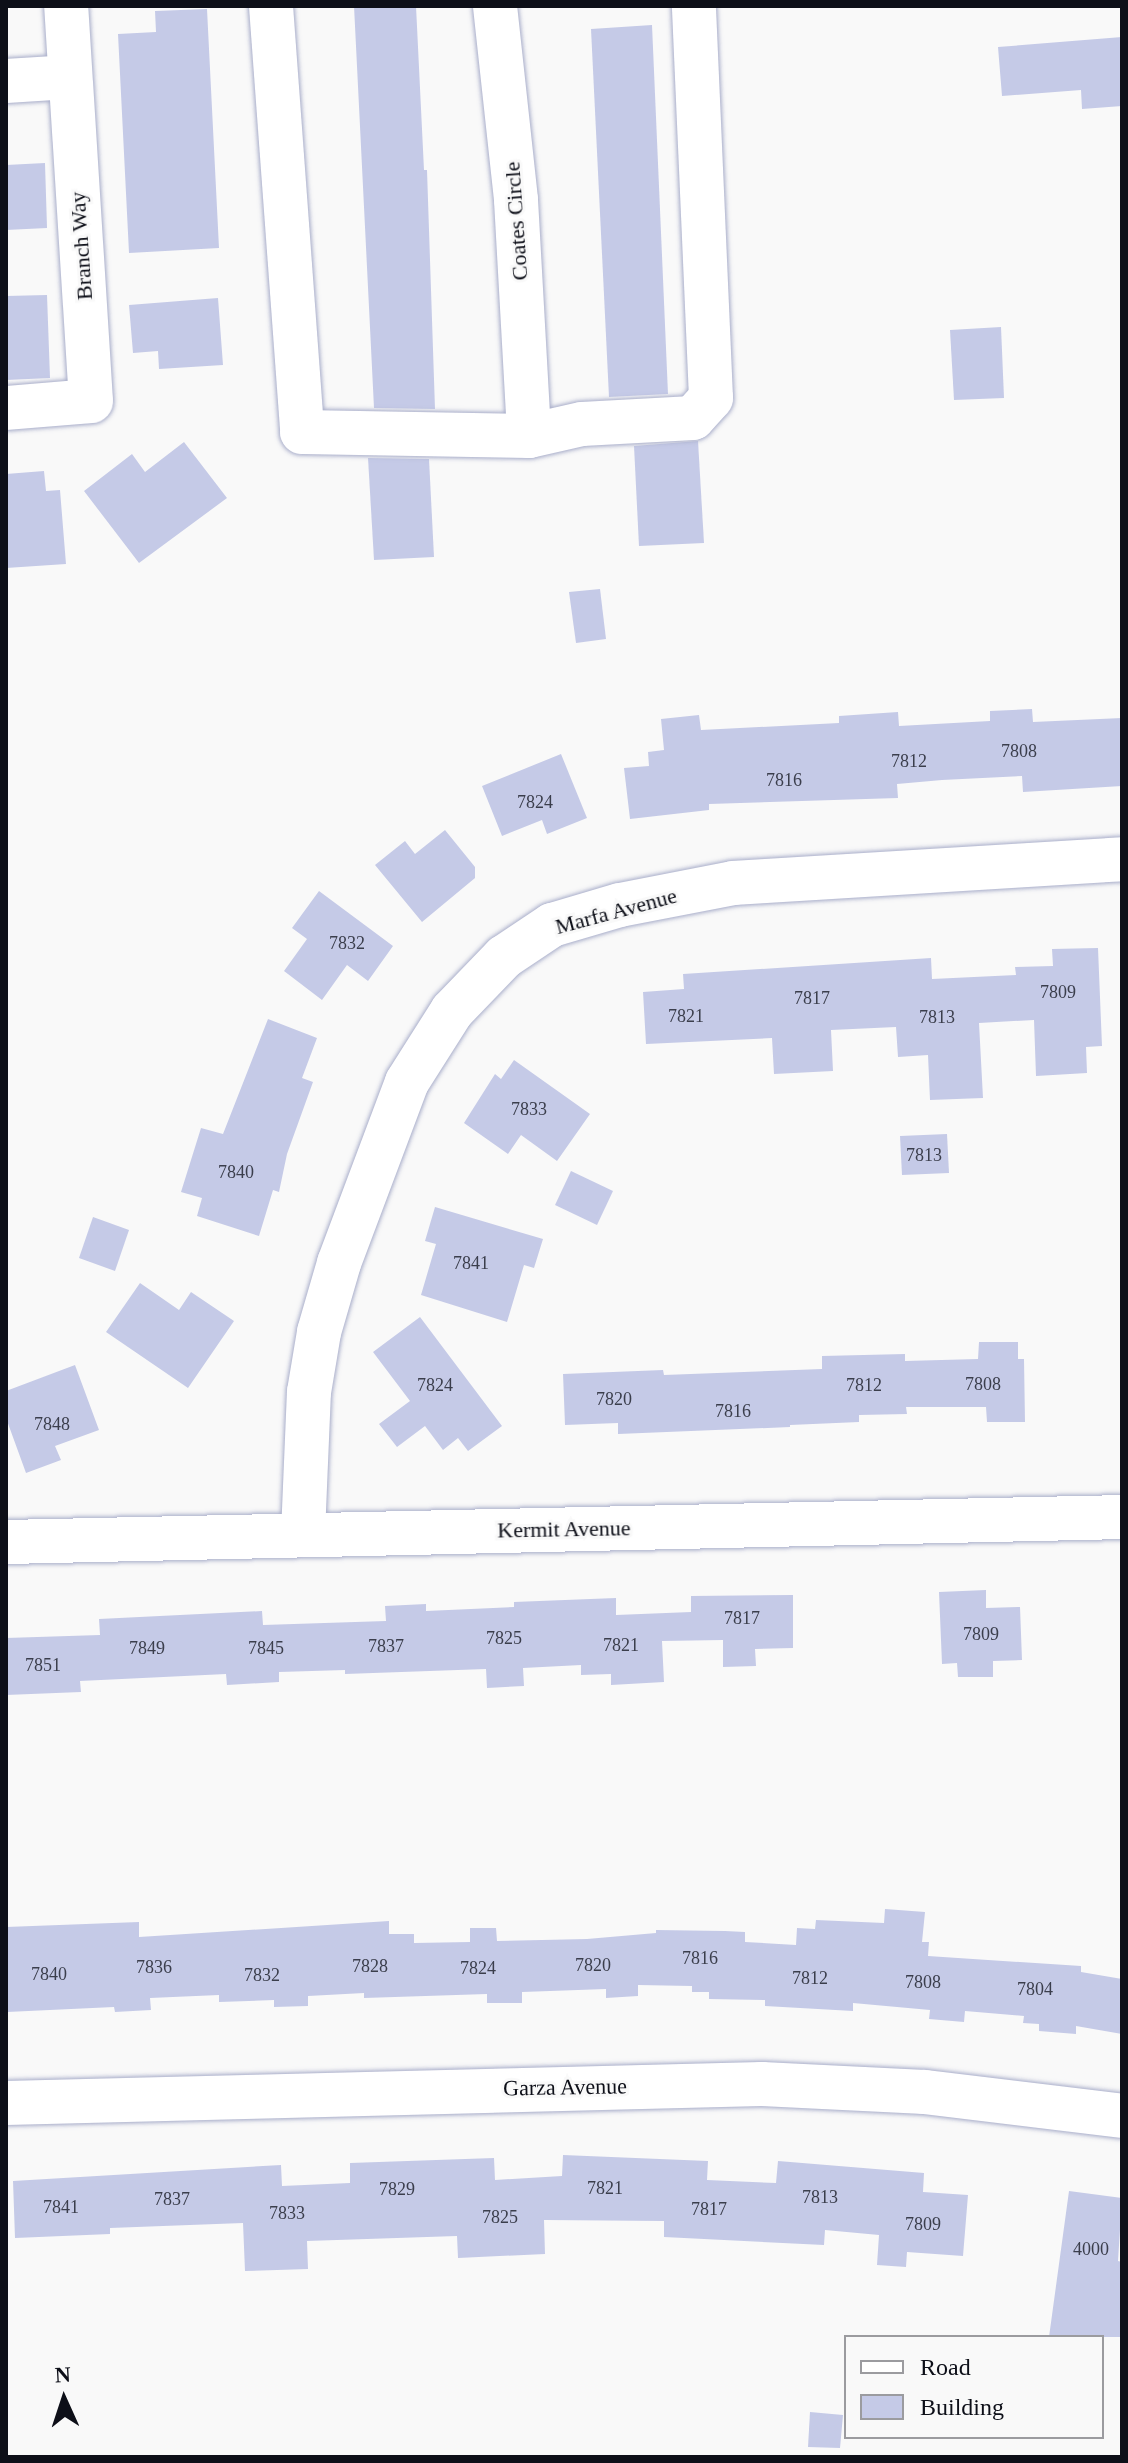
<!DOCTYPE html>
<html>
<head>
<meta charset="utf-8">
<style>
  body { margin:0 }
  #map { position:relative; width:1128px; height:2463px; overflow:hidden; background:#f9f9f9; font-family:"Times New Roman",serif }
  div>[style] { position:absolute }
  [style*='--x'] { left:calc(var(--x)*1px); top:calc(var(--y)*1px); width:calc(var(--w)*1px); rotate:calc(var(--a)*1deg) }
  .building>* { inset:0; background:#c5cae7 }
  .roads { filter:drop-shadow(0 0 2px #a9aeca) drop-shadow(0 0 2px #a9aeca) }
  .minor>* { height:44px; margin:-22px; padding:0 22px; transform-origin:22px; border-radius:22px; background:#fff }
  span { translate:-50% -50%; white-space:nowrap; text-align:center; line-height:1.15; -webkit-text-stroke:6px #f9f9f9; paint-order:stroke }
  .number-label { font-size:18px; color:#3b3e4c }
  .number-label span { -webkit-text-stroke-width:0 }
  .street-label { font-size:22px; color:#0d0f18 }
  .frame { position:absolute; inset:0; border:8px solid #0d0f18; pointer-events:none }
  .legend { position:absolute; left:844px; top:2335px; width:260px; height:104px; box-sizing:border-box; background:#f9f9f9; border:2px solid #9b9b9f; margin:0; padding:10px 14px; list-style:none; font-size:24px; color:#0d0f18 }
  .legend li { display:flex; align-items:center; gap:16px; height:40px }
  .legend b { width:40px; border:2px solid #9b9b9f }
  .north { position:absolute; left:24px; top:2359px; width:80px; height:80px; -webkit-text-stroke:6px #f9f9f9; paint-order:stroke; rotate:357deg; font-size:22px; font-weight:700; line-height:32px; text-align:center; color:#0d0f18 }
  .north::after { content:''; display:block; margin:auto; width:28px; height:36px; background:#0d0f18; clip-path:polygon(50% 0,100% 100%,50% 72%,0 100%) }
</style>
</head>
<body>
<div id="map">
  <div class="building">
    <div style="clip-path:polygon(354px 6px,416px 6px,424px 170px,427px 170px,435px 409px,374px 408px)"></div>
    <div style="clip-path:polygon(207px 9px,219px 248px,129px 253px,118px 34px,156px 32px,155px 11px)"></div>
    <div style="clip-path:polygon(652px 25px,668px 394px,609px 397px,591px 29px)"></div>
    <div style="clip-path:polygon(1122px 37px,1122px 106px,1082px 109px,1081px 90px,1002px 96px,998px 47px)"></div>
    <div style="clip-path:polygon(45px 163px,47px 228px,6px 230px,6px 165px)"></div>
    <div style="clip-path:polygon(47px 295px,50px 378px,6px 380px,6px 296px)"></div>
    <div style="clip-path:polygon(218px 298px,223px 365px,159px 369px,158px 351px,133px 353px,129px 305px)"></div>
    <div style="clip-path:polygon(1001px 327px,1004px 398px,954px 400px,950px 330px)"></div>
    <div style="clip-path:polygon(698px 441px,704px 543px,639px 546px,634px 446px)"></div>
    <div style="clip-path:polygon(184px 442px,227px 498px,139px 563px,84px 491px,132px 454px,145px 472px)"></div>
    <div style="clip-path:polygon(368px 458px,429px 459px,434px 557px,374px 560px)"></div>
    <div style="clip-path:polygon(44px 471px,46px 491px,60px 490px,66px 564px,6px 568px,6px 474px)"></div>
    <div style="clip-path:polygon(600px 589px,606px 639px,576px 643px,569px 592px)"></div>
    <div style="clip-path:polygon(1032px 709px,1033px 722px,1122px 718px,1122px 786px,1023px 792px,1022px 776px,942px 780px,897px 784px,898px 798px,709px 804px,709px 810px,630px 819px,624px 768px,649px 766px,648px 752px,664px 750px,661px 719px,699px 715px,701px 730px,839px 723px,839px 716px,898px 712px,899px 726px,990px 721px,990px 711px)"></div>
    <div style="clip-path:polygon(561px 754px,587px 818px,547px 834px,542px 820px,502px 836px,482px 786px)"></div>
    <div style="clip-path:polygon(445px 830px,475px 867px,475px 878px,422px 922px,375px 865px,405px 841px,415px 854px)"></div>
    <div style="clip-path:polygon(319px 891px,393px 946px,368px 981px,347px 965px,322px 1000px,284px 971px,307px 939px,292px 928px)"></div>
    <div style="clip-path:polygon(1098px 948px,1102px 1046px,1086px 1047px,1087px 1073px,1036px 1076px,1034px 1020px,979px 1023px,983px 1098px,930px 1100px,928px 1055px,898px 1057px,896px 1027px,831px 1030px,833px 1071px,774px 1074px,772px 1038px,646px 1044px,643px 992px,684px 989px,683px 974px,931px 958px,932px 979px,1016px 975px,1015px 967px,1053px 966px,1052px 949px)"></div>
    <div style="clip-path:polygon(268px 1019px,317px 1038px,302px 1078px,313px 1082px,287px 1154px,279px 1192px,273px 1190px,259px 1236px,197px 1216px,202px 1198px,181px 1192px,201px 1128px,223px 1134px)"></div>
    <div style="clip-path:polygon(514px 1060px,590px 1114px,557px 1161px,521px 1135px,508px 1154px,464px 1123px,495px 1074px,501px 1079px)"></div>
    <div style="clip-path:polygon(947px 1134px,949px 1173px,902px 1175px,900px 1136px)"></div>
    <div style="clip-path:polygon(571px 1171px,613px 1191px,597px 1225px,555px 1205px)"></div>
    <div style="clip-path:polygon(435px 1207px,543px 1239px,534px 1268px,524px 1265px,507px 1322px,421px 1295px,436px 1244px,425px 1241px)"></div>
    <div style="clip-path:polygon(93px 1217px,129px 1230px,115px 1271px,79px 1258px)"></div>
    <div style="clip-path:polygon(140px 1283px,179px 1310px,191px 1292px,234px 1321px,188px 1388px,106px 1332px)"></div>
    <div style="clip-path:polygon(420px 1317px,502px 1426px,468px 1451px,458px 1438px,443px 1450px,425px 1426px,397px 1447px,379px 1424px,410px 1401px,373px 1352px)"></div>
    <div style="clip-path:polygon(979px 1342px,1018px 1342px,1018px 1359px,1024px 1359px,1025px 1422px,987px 1422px,986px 1407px,906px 1407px,907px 1414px,859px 1415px,859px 1422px,790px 1425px,790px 1427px,618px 1434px,618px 1423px,565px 1425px,563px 1374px,663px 1370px,664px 1375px,822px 1369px,822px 1356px,905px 1354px,905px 1361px,978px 1359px)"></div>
    <div style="clip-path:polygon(75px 1365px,99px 1430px,55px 1446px,61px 1460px,26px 1473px,6px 1418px,6px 1391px)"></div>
    <div style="clip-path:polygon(986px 1590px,986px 1608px,1020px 1607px,1022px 1660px,993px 1661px,993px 1677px,958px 1677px,957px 1663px,942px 1664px,939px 1592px)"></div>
    <div style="clip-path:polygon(793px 1595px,793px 1648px,755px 1649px,756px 1666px,723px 1667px,723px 1640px,662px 1641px,664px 1682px,611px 1685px,611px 1674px,581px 1675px,581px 1665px,523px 1668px,524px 1686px,487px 1688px,486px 1669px,345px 1674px,345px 1670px,279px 1672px,279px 1682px,227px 1685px,226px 1674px,80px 1681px,81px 1692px,6px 1695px,6px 1638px,100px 1635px,99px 1619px,262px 1611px,263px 1625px,386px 1621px,385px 1606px,426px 1604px,426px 1611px,514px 1607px,514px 1602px,616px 1598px,616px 1615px,691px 1612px,691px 1596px)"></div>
    <div style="clip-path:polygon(885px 1909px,925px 1912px,922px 1942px,929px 1942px,928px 1956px,1081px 1966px,1081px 1972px,1122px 1979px,1122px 2034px,1076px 2026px,1076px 2034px,1039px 2031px,1039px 2024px,1023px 2023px,1024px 2016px,965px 2011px,964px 2022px,929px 2019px,930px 2010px,853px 2003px,853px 2011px,765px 2006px,765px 2000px,709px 1999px,709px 1992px,692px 1992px,692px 1986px,638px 1985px,638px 1996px,606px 1998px,606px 1989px,522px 1992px,522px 2003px,487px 2003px,487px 1994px,364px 1998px,364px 1993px,308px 1996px,308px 2006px,274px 2007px,274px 2000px,219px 2002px,219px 1995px,150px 1998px,151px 2010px,115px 2012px,114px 2007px,7px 2012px,6px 1927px,139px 1922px,139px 1937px,389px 1921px,389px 1934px,414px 1934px,414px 1943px,470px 1942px,470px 1928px,496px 1928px,497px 1941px,587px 1939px,656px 1933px,656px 1930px,725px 1931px,745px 1932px,745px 1942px,796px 1945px,797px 1928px,815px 1929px,816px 1920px,884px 1923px)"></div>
    <div style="clip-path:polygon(563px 2155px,708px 2161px,707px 2180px,776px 2183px,778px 2161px,924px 2173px,923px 2192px,968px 2195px,963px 2256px,907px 2252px,906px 2267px,877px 2265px,879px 2235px,825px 2230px,824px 2245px,664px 2237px,664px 2221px,544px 2220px,545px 2254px,458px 2258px,457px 2236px,307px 2241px,308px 2269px,245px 2271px,243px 2223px,110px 2228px,110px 2234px,15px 2238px,13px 2181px,281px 2165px,282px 2186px,350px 2183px,350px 2163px,494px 2158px,495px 2180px,562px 2176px)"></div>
    <div style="clip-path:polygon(1069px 2191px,1122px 2198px,1118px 2261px,1122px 2262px,1122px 2337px,1049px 2337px)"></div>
    <div style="clip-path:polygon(810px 2412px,843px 2415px,840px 2448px,808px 2447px)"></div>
  </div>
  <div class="roads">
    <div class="minor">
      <div style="--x:271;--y:6;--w:427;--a:85.8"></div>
      <div style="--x:302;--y:432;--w:227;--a:1"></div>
      <div style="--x:529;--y:436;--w:54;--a:-12.8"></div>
      <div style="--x:582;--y:424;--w:111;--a:-3.1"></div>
      <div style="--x:693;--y:418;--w:27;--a:-48"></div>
      <div style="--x:711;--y:398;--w:392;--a:-92.5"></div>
      <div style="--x:495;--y:6;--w:195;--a:83.8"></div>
      <div style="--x:516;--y:200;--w:236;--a:86.8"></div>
      <div style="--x:6;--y:81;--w:64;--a:-3.6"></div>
      <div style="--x:6;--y:408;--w:85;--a:-4.7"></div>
      <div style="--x:91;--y:401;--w:396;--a:-93.6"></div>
      <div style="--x:303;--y:1534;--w:142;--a:-87.6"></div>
      <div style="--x:309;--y:1392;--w:61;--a:-80.5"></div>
      <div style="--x:319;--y:1332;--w:72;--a:-73.8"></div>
      <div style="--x:339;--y:1263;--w:193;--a:-69.4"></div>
      <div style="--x:407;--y:1082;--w:84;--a:-57.6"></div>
      <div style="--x:452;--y:1011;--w:75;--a:-46.1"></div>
      <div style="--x:504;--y:957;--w:58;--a:-33.7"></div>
      <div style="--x:552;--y:925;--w:71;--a:-16.4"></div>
      <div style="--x:620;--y:905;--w:115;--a:-11"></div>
      <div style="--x:733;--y:883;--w:390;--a:-3.5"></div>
      <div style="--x:6;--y:1542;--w:1116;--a:-1.28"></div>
      <div style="--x:6;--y:2103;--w:756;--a:-1.44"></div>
      <div style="--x:762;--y:2084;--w:163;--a:2.8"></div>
      <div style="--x:925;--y:2092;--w:198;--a:6.9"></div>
    </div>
  </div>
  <div class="number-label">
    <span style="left:1019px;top:751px">7808</span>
    <span style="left:909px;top:761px">7812</span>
    <span style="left:784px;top:780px">7816</span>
    <span style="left:535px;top:802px">7824</span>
    <span style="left:347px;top:943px">7832</span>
    <span style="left:1058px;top:992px">7809</span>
    <span style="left:812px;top:998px">7817</span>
    <span style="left:686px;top:1016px">7821</span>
    <span style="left:937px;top:1017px">7813</span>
    <span style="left:529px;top:1109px">7833</span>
    <span style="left:924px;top:1155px">7813</span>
    <span style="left:236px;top:1172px">7840</span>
    <span style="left:471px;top:1263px">7841</span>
    <span style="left:983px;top:1384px">7808</span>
    <span style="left:435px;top:1385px">7824</span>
    <span style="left:864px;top:1385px">7812</span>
    <span style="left:614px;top:1399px">7820</span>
    <span style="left:733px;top:1411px">7816</span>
    <span style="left:52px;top:1424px">7848</span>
    <span style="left:742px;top:1618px">7817</span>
    <span style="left:981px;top:1634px">7809</span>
    <span style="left:504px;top:1638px">7825</span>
    <span style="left:621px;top:1645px">7821</span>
    <span style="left:386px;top:1646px">7837</span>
    <span style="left:147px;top:1648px">7849</span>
    <span style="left:266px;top:1648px">7845</span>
    <span style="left:43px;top:1665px">7851</span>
    <span style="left:700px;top:1958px">7816</span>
    <span style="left:593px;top:1965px">7820</span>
    <span style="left:370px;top:1966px">7828</span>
    <span style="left:154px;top:1967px">7836</span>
    <span style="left:478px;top:1968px">7824</span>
    <span style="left:49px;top:1974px">7840</span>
    <span style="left:262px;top:1975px">7832</span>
    <span style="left:810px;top:1978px">7812</span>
    <span style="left:923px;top:1982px">7808</span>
    <span style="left:1035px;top:1989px">7804</span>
    <span style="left:605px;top:2188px">7821</span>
    <span style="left:397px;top:2189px">7829</span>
    <span style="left:820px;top:2197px">7813</span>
    <span style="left:172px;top:2199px">7837</span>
    <span style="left:61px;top:2207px">7841</span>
    <span style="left:709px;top:2209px">7817</span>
    <span style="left:287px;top:2213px">7833</span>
    <span style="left:500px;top:2217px">7825</span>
    <span style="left:923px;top:2224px">7809</span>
    <span style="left:1091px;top:2249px">4000</span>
  </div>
  <div class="street-label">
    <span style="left:516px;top:221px;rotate:-94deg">Coates Circle</span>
    <span style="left:81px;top:246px;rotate:-94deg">Branch Way</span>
    <span style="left:616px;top:911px;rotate:-15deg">Marfa Avenue</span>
    <span style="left:564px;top:1529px;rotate:-1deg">Kermit Avenue</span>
    <span style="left:565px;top:2087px;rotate:-1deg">Garza Avenue</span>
  </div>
  <div class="frame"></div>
  <ul class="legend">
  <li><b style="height:10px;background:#fff"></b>Road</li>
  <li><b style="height:22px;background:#c5cae7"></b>Building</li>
  </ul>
  <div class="north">N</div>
</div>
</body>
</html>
